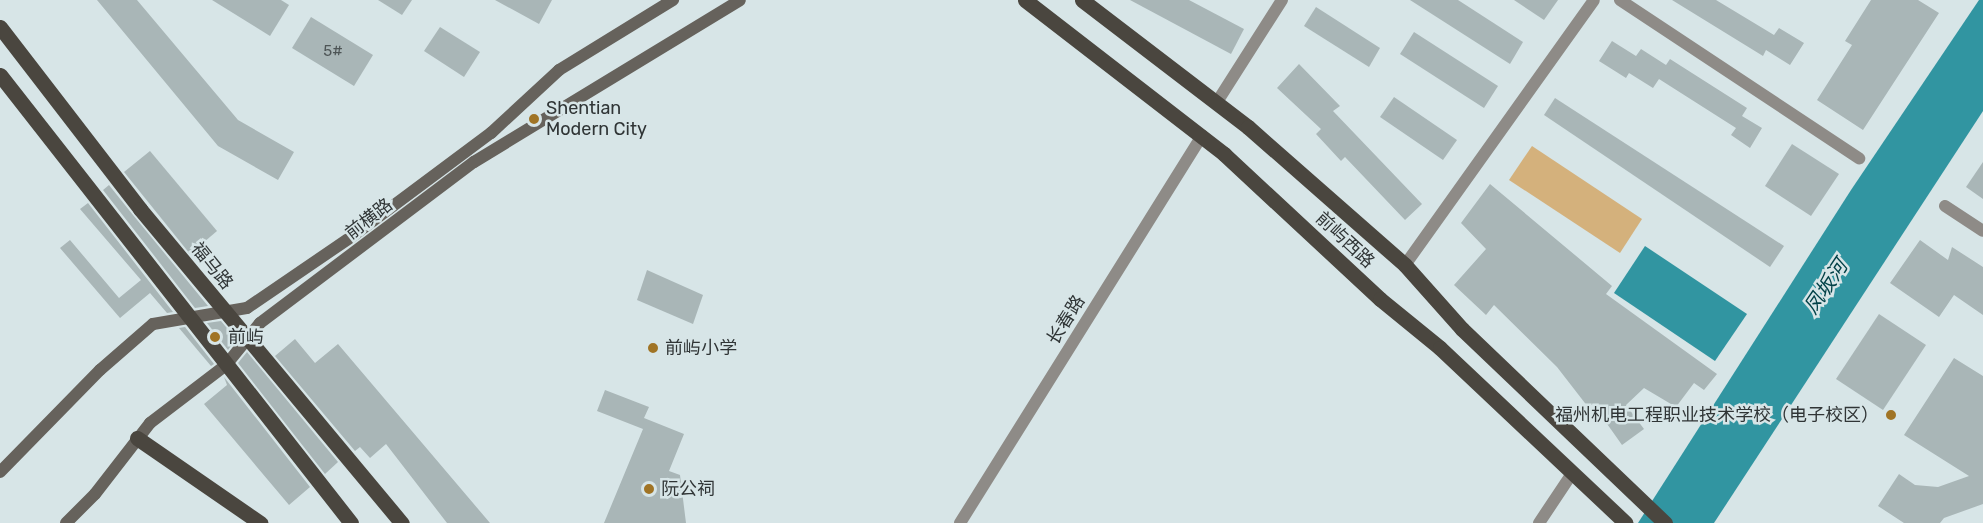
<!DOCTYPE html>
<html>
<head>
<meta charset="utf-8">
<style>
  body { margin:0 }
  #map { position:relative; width:1983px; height:523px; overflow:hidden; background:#d7e5e7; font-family:Rubik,"Noto Sans SC",sans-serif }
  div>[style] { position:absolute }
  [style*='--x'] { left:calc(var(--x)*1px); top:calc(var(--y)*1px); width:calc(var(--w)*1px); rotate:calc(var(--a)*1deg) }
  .green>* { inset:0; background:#d4b17c }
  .water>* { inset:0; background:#3195a1 }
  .building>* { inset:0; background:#a9b6b7 }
  .minor>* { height:12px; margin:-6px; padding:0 6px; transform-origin:6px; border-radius:6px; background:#8e8b87 }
  .tertiary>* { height:12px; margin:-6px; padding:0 6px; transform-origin:6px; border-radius:6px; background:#8e8b87 }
  .secondary>* { height:12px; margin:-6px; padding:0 6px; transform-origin:6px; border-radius:6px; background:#66625c }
  .primary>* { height:15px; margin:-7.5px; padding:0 7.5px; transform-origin:7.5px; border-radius:7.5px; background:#4a463f }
  .dots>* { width:16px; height:16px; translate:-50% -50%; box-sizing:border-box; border:3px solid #d7e5e7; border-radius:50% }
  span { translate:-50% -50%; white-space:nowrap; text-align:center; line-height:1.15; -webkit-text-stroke:5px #d7e5e7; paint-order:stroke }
  .number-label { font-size:15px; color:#4e5556 }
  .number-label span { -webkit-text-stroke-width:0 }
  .poi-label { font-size:18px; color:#303536 }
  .left { translate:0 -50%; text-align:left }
  .right { translate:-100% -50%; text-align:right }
  .street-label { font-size:18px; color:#303536 }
  .water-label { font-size:20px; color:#024147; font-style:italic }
</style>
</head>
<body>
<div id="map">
  <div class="green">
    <div style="clip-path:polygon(1532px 146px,1642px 219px,1620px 253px,1509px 180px)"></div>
  </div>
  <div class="water">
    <div style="clip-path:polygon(1979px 0,1983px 0,1983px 111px,1714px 523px,1638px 523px,1851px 190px)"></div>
    <div style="clip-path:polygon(1645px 246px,1747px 314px,1715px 361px,1614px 293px)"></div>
  </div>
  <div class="building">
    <div style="clip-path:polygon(97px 0,137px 0,238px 120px,294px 152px,278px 180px,218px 146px)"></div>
    <div style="clip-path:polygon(212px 0,281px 0,289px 5px,270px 36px)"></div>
    <div style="clip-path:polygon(378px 0,412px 0,402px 15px)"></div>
    <div style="clip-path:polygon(495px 0,552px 0,539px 24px)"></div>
    <div style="clip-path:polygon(1130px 0,1189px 0,1244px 29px,1231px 54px)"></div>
    <div style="clip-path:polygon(1410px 0,1458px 0,1523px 42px,1510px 64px)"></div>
    <div style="clip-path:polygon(1514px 0,1558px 0,1544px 20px)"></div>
    <div style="clip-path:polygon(1672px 0,1716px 0,1774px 35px,1779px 28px,1804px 43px,1790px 65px,1766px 50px,1763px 56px)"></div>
    <div style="clip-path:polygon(1871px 0,1918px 0,1939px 13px,1863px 130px,1817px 100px,1852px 45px,1845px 41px)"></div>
    <div style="clip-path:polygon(1316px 7px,1380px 48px,1369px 67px,1304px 26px)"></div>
    <div style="clip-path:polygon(311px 17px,373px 55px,354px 86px,292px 48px)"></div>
    <div style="clip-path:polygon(440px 27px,480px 52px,464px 77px,424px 51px)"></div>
    <div style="clip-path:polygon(1414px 32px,1498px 86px,1484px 108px,1400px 54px)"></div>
    <div style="clip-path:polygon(1612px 41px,1636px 56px,1641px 49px,1666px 65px,1670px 59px,1747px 108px,1742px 116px,1762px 128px,1750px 148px,1731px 135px,1736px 128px,1659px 79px,1653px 88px,1629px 73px,1626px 78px,1599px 61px)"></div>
    <div style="clip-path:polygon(1299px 64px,1340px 106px,1333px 111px,1422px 204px,1405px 220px,1345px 157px,1341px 161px,1316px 134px,1321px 129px,1277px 88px)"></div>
    <div style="clip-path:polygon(1394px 97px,1457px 140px,1443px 160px,1380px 117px)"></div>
    <div style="clip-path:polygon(1555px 98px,1784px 246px,1770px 267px,1544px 115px)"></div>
    <div style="clip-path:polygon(1792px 144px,1839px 174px,1811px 216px,1765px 186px)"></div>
    <div style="clip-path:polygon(150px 151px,217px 231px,190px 254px,124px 172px)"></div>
    <div style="clip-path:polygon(1983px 162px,1983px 199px,1966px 187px)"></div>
    <div style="clip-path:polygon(1490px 184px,1612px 286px,1606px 294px,1717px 374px,1704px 390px,1694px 383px,1676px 407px,1644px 388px,1626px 405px,1644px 429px,1622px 445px,1593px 404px,1588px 407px,1557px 367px,1494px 305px,1486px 315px,1454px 285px,1486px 249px,1461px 223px)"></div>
    <div style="clip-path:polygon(109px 185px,133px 215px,208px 306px,195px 308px,103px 190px)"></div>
    <div style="clip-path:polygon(88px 203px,173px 312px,167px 313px,150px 293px,120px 318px,60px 248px,70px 240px,119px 298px,141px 280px,80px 209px)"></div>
    <div style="clip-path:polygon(1920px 240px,1948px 260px,1952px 247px,1983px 267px,1983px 315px,1954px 295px,1939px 317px,1890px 283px)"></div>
    <div style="clip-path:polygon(647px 270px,703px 295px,693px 324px,637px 300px)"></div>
    <div style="clip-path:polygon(1879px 314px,1926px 345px,1883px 410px,1836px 379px)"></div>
    <div style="clip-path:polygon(221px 321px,236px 339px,228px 350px,207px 323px)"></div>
    <div style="clip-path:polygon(185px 327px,214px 364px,211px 366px,179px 328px)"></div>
    <div style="clip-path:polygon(295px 339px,315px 363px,338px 344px,490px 523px,447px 523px,386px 444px,370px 458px,360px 447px,355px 451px,275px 356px)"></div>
    <div style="clip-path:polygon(247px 352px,338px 462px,325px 474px,238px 363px)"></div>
    <div style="clip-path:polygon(1954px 358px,1983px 376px,1983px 504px,1944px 518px,1940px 523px,1904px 523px,1878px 506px,1899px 474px,1915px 485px,1938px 487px,1969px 476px,1904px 435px)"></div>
    <div style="clip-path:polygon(224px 377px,310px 487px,289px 505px,204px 404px,227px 385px)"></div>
    <div style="clip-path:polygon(605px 390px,649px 407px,644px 418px,684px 434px,669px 471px,680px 475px,686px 523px,604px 523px,643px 429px,597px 411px)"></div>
  </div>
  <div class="minor">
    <div style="--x:1620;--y:0;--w:287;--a:33.5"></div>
    <div style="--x:1945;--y:206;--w:45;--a:33.3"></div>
    <div style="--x:1405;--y:265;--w:325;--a:-54.5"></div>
    <div style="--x:960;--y:523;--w:457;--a:-58"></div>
    <div style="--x:1539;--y:523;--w:61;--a:-56.3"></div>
  </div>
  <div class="tertiary">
    <div style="--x:1217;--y:102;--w:121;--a:-57.5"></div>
  </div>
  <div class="secondary">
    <div style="--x:0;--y:472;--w:143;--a:-45.6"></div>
    <div style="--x:100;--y:370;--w:70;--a:-41"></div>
    <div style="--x:153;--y:324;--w:95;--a:-9.7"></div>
    <div style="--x:247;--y:308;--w:130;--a:-34.3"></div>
    <div style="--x:354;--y:235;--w:171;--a:-36.7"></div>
    <div style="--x:491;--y:133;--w:93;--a:-42.8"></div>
    <div style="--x:559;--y:70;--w:134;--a:-31.6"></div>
    <div style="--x:66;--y:523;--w:41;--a:-45"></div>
    <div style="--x:95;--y:494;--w:90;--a:-52.2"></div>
    <div style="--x:150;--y:423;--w:96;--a:-37.3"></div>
    <div style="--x:226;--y:365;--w:54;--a:-51"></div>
    <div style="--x:260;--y:323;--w:268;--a:-37"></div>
    <div style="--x:474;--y:162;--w:311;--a:-31.3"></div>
  </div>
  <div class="primary">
    <div style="--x:1025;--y:0;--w:252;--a:37.7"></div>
    <div style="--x:1224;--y:154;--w:213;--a:42.9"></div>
    <div style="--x:1380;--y:299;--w:77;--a:39.2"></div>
    <div style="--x:1440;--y:348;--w:255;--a:43.3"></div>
    <div style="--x:1082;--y:0;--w:209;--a:37.4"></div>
    <div style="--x:1248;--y:127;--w:209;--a:41.3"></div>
    <div style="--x:1405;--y:265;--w:86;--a:48.3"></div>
    <div style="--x:1462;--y:329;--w:281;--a:43.7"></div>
    <div style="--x:0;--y:27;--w:230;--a:52.4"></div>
    <div style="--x:140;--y:209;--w:409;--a:50.2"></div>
    <div style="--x:0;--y:75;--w:569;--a:51.92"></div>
    <div style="--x:137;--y:438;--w:150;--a:34.6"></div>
  </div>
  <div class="dots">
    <div style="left:534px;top:119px;background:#a07425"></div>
    <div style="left:215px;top:337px;background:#a07425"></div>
    <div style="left:653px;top:348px;background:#a07425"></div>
    <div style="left:1891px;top:415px;background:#a07425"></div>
    <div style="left:649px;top:489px;background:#a07425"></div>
  </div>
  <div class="number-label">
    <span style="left:333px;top:52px">5#</span>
  </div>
  <div class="poi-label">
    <span class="left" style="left:546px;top:119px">Shentian<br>Modern City</span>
    <span class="left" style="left:228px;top:337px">前屿</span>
    <span class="left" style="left:665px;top:348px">前屿小学</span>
    <span class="right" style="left:1879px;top:415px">福州机电工程职业技术学校（电子校区）</span>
    <span class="left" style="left:661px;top:489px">阮公祠</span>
  </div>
  <div class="street-label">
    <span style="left:369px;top:219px;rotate:-38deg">前横路</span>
    <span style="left:1345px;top:240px;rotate:43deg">前屿西路</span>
    <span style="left:212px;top:266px;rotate:51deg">福马路</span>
    <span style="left:1066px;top:320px;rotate:-58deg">长春路</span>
  </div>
  <div class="water-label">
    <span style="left:1826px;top:287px;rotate:-56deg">凤坂河</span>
  </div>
</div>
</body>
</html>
